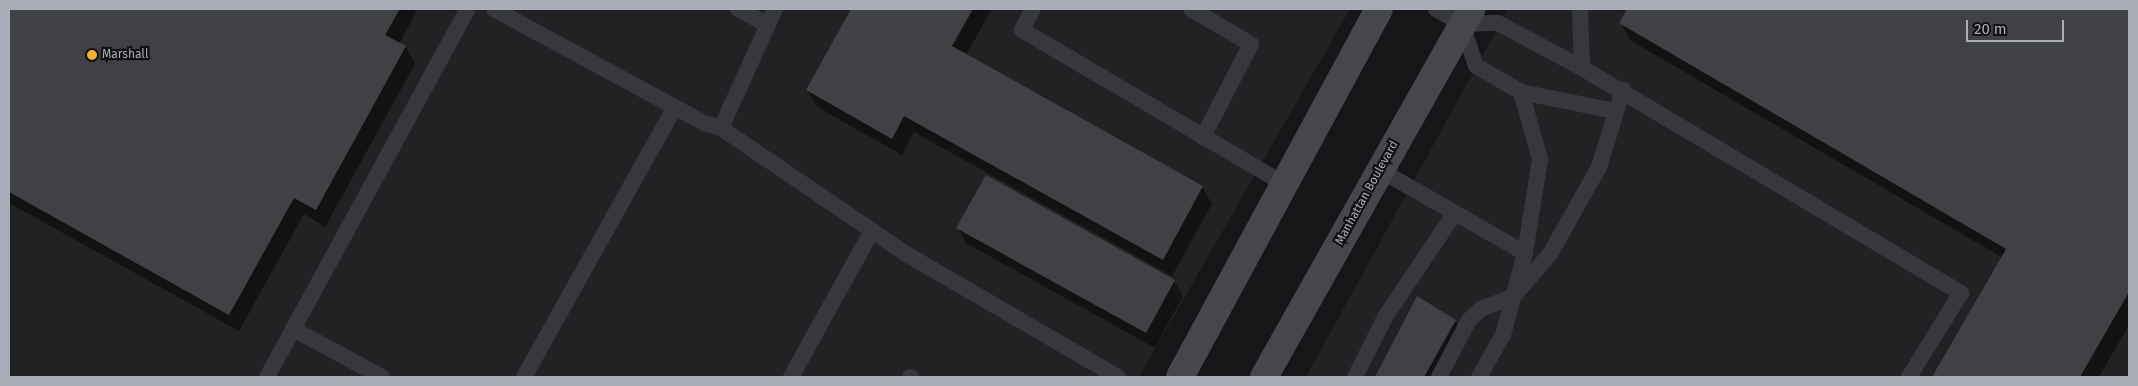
<!DOCTYPE html>
<html>
<head>
<meta charset="utf-8">
<style>
  body { margin:0 }
  #map { position:relative; width:2138px; height:386px; overflow:hidden; background:#161618; font-family:"Fira Sans",sans-serif }
  div>[style] { position:absolute }
  [style*='--x'] { left:calc(var(--x)*1px); top:calc(var(--y)*1px); width:calc(var(--w)*1px); rotate:calc(var(--a)*1deg) }
  .built>* { inset:0; background:#222225 }
  .shadow>* { inset:0; background:#0007 }
  .building>* { inset:0; background:#404145 }
  .lane>* { height:16px; margin:-8px; padding:0 8px; transform-origin:8px; border-radius:8px; background:#37383d }
  .secondary>* { height:28px; margin:-14px; padding:0 14px; transform-origin:14px; border-radius:14px; background:#45474d }
  .dots>* { width:14px; height:14px; translate:-50% -50%; box-sizing:border-box; border:2px solid #111113; border-radius:50% }
  span { translate:-50% -50%; white-space:nowrap; text-align:center; line-height:1.15; -webkit-text-stroke:4.5px #111113; paint-order:stroke }
  .poi-label { font-size:12px; color:#a8adb8 }
  .left { translate:0 -50%; text-align:left }
  .street-label { font-size:12px; color:#a8adb8 }
  .frame { position:absolute; inset:0; border:10px solid #a8adb8; pointer-events:none }
  .scale { position:absolute; left:1966px; top:20px; width:98px; height:22px; box-sizing:border-box; border:2px solid #a8adb8; border-top:0; padding-left:6px; font-size:15px; line-height:18px; white-space:nowrap; color:#a8adb8; -webkit-text-stroke:4px #111113; paint-order:stroke }
</style>
</head>
<body>
<div id="map">
  <div class="built">
    <div style="clip-path:polygon(9px 9px,1350px 9px,1139px 377px,9px 377px)"></div>
    <div style="clip-path:polygon(1508px 9px,2129px 9px,2129px 377px,1306px 377px)"></div>
  </div>
  <div class="shadow">
    <div style="clip-path:polygon(9px 9px,418px 9px,399px 44px,406px 47px,415px 64px,325px 227px,304px 214px,239px 331px,9px 203px)"></div>
    <div style="clip-path:polygon(853px 9px,992px 9px,966px 55px,1202px 187px,1212px 204px,1172px 276px,914px 132px,902px 155px,817px 107px,807px 90px)"></div>
    <div style="clip-path:polygon(1629px 9px,2129px 9px,2129px 325px,2099px 377px,1933px 377px,2003px 258px,1630px 40px,1621px 23px)"></div>
    <div style="clip-path:polygon(958px 228px,1174px 281px,1183px 296px,1155px 348px,966px 243px)"></div>
    <div style="clip-path:polygon(1418px 298px,1455px 321px,1464px 336px,1441px 377px,1376px 377px)"></div>
  </div>
  <div class="building">
    <div style="clip-path:polygon(9px 9px,400px 9px,385px 35px,406px 46px,316px 210px,294px 198px,229px 315px,9px 192px)"></div>
    <div style="clip-path:polygon(851px 9px,973px 9px,952px 46px,1203px 186px,1163px 260px,904px 116px,892px 139px,806px 90px)"></div>
    <div style="clip-path:polygon(1627px 9px,2129px 9px,2129px 292px,2080px 377px,1932px 377px,2006px 249px,1619px 23px)"></div>
    <div style="clip-path:polygon(986px 175px,1175px 280px,1146px 333px,956px 228px)"></div>
    <div style="clip-path:polygon(1417px 296px,1456px 320px,1424px 377px,1375px 377px)"></div>
  </div>
  <div class="lane">
    <div style="--x:494;--y:9;--w:239;--a:28.5"></div>
    <div style="--x:704;--y:123;--w:18;--a:16"></div>
    <div style="--x:738;--y:9;--w:34;--a:28"></div>
    <div style="--x:775;--y:9;--w:131;--a:114.4"></div>
    <div style="--x:721;--y:128;--w:226;--a:34.2"></div>
    <div style="--x:908;--y:255;--w:243;--a:30.2"></div>
    <div style="--x:1033;--y:9;--w:24;--a:118"></div>
    <div style="--x:1022;--y:30;--w:304;--a:30.4"></div>
    <div style="--x:1191;--y:9;--w:69;--a:30.3"></div>
    <div style="--x:1251;--y:44;--w:105;--a:117.3"></div>
    <div style="--x:1436;--y:9;--w:30;--a:30"></div>
    <div style="--x:1462;--y:24;--w:36;--a:-2"></div>
    <div style="--x:1498;--y:23;--w:95;--a:28.2"></div>
    <div style="--x:1582;--y:68;--w:441;--a:30.7"></div>
    <div style="--x:1961;--y:293;--w:99;--a:121.8"></div>
    <div style="--x:1580;--y:9;--w:59;--a:88.1"></div>
    <div style="--x:1462;--y:24;--w:44;--a:71.6"></div>
    <div style="--x:1476;--y:66;--w:52;--a:30"></div>
    <div style="--x:1521;--y:92;--w:95;--a:11.5"></div>
    <div style="--x:1380;--y:170;--w:167;--a:29.8"></div>
    <div style="--x:293;--y:329;--w:101;--a:28.3"></div>
    <div style="--x:267;--y:377;--w:419;--a:-61.4"></div>
    <div style="--x:524;--y:377;--w:309;--a:-60.8"></div>
    <div style="--x:791;--y:377;--w:167;--a:-61"></div>
    <div style="--x:910;--y:377;--w:1;--a:0"></div>
    <div style="--x:1355;--y:377;--w:67;--a:-63.4"></div>
    <div style="--x:1385;--y:317;--w:125;--a:-56.1"></div>
    <div style="--x:1439;--y:377;--w:64;--a:-62.2"></div>
    <div style="--x:1469;--y:320;--w:16;--a:-43"></div>
    <div style="--x:1481;--y:309;--w:34;--a:-21"></div>
    <div style="--x:1513;--y:297;--w:57;--a:-49.3"></div>
    <div style="--x:1550;--y:254;--w:100;--a:-60.6"></div>
    <div style="--x:1599;--y:167;--w:81;--a:-72.7"></div>
    <div style="--x:1479;--y:377;--w:48;--a:-60.3"></div>
    <div style="--x:1503;--y:335;--w:85;--a:-75"></div>
    <div style="--x:1525;--y:253;--w:95;--a:-80.9"></div>
    <div style="--x:1540;--y:159;--w:70;--a:-105.8"></div>
  </div>
  <div class="secondary">
    <div style="--x:1180;--y:377;--w:418;--a:-61.6"></div>
    <div style="--x:1264;--y:377;--w:422;--a:-60.6"></div>
  </div>
  <div class="dots">
    <div style="left:92px;top:55px;background:#f2b134"></div>
  </div>
  <div class="poi-label">
    <span class="left" style="left:102px;top:55px">Marshall</span>
  </div>
  <div class="street-label">
    <span style="left:1367px;top:193px;rotate:-61deg">Manhattan Boulevard</span>
  </div>
  <div class="frame"></div>
  <div class="scale">20 m</div>
</div>
</body>
</html>
